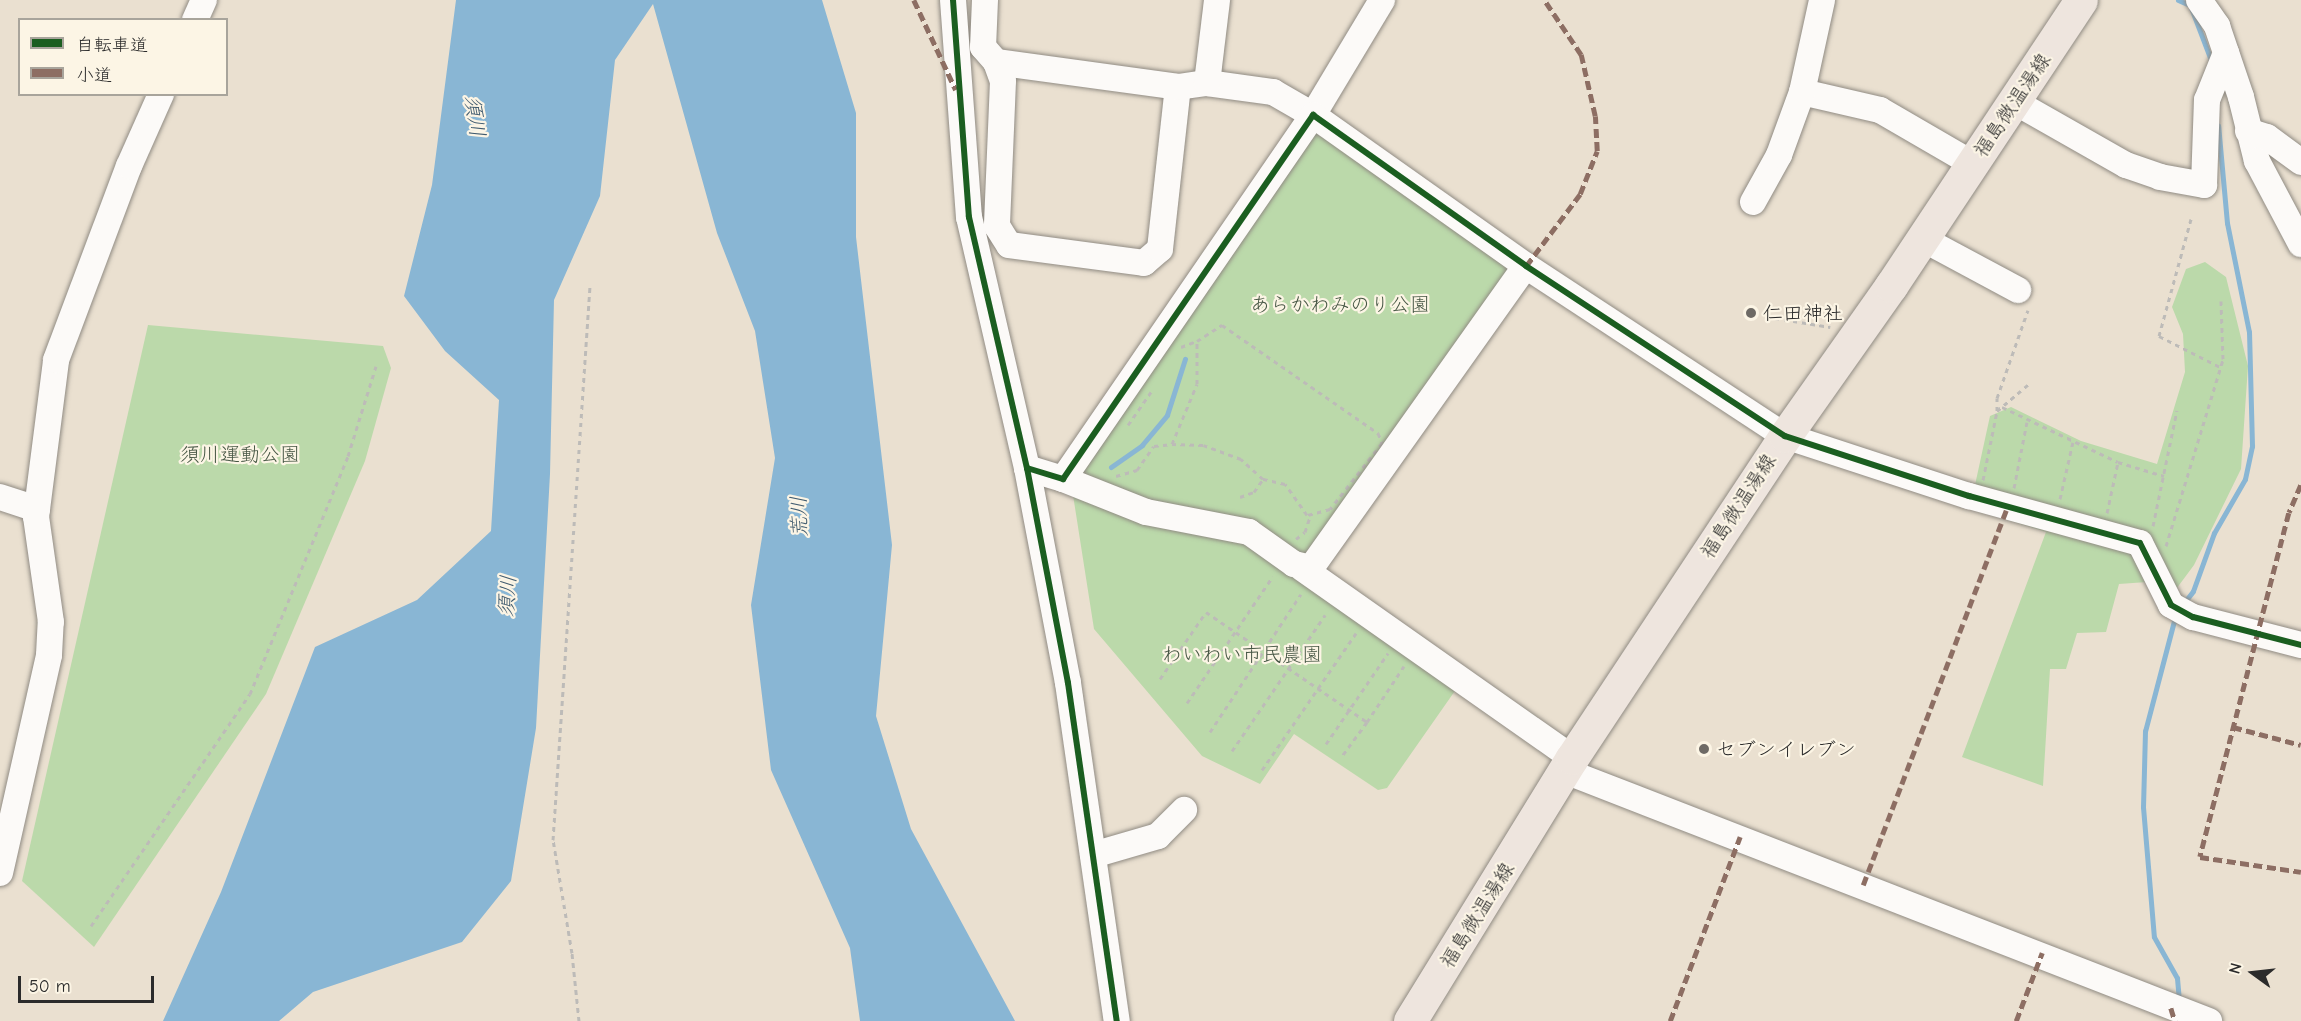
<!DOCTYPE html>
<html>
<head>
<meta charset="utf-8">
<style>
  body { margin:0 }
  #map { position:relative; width:2301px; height:1021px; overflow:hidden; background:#eae0d0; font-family:"Comic Neue","Klee One",sans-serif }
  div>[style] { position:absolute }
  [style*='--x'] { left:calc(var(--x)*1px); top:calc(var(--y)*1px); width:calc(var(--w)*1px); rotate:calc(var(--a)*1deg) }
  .green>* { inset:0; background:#bbd9aa }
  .water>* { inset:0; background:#89b6d4 }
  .stream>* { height:5px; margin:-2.5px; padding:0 2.5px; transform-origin:2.5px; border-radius:2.5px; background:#89b6d4 }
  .path>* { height:3px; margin-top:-1.5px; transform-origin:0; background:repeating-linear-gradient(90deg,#bdbbb8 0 4.5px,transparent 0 9px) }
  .roads { filter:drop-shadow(0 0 2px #908b83) drop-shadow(0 0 2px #908b83) }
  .minor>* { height:26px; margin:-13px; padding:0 13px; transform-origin:13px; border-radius:13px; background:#fcfaf8 }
  .major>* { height:33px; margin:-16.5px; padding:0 16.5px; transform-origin:16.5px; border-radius:16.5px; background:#eee5de }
  .quiet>* { height:4.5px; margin-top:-2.25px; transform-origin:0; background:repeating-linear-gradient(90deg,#8d6e63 0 9px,transparent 0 13.5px) }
  .cycleway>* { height:6px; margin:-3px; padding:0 3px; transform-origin:3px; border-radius:3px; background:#1b5e20 }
  .dots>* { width:16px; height:16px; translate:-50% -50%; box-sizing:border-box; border:3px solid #fcf5e5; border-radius:50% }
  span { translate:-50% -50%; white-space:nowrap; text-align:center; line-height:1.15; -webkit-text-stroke:4.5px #fcf5e5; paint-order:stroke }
  .street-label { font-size:20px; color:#2b2b2b }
  .park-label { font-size:20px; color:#455543 }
  .poi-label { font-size:20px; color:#2b2b2b }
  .left { translate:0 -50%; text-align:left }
  .water-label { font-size:21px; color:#405b6f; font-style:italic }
  .legend { position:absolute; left:18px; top:18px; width:210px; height:78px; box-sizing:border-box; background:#fcf5e5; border:2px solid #a8a49b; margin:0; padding:8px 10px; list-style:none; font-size:18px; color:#2b2b2b }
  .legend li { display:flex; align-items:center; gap:12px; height:30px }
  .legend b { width:30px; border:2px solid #a8a49b }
  .north { position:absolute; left:2223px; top:943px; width:60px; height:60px; -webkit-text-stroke:4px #fcf5e5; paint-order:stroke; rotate:285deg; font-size:16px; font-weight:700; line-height:24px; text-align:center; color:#2b2b2b }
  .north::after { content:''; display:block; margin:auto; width:21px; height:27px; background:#2b2b2b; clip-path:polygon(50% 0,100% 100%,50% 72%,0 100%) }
  .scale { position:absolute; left:18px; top:976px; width:136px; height:27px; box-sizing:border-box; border:3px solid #2b2b2b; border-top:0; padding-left:8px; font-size:18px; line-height:21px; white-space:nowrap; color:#2b2b2b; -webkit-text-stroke:4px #fcf5e5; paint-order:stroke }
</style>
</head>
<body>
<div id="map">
  <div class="green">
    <div style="clip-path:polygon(1315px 121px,1519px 266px,1309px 562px,1070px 477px)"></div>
    <div style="clip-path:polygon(2205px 262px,2226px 277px,2248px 366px,2241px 469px,2194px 565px,2171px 596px,2147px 582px,2119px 584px,2106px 632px,2077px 633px,2066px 669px,2050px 669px,2043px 786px,1962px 757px,2046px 532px,1970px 508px,1990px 416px,2011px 407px,2081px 441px,2157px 464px,2185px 372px,2183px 334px,2172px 307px,2186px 269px)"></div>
    <div style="clip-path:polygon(148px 325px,383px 346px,391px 368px,365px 461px,266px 694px,94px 947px,22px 881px)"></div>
    <div style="clip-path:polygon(1073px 495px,1245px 538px,1457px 688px,1387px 788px,1378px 790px,1294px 734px,1260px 784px,1202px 756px,1094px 629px)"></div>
  </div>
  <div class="water">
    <div style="clip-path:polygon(456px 0,822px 0,856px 113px,856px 237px,892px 545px,876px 716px,911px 829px,1015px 1021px,860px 1021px,850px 948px,771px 770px,751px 605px,775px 458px,755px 331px,717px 233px,653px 4px,615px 60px,600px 196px,554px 300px,550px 474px,536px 728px,511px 881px,462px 942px,313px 992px,279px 1021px,163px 1021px,221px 892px,315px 647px,417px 600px,491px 531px,499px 400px,445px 351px,404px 296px,432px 185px)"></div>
  </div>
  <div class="stream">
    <div style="--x:2178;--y:0;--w:13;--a:23"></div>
    <div style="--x:2190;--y:5;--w:62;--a:69.2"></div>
    <div style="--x:1111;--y:467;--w:38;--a:-35"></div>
    <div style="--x:1142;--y:445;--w:39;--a:-50"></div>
    <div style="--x:1167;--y:415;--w:59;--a:-72.2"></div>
    <div style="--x:2183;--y:604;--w:16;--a:-52"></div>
    <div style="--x:2193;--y:591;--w:62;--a:-70.1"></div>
    <div style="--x:2214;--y:533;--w:62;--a:-60.1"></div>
    <div style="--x:2245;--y:479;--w:34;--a:-78"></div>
    <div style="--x:2252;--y:446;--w:114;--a:-91.5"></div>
    <div style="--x:2249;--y:332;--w:111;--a:-101.4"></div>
    <div style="--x:2227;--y:223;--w:98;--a:-95.2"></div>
    <div style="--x:2175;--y:617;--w:118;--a:104.7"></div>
    <div style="--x:2145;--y:731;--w:76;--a:91.5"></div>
    <div style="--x:2143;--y:807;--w:130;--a:85.2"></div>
    <div style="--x:2154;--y:937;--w:47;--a:60.7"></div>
    <div style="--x:2177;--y:978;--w:23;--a:85"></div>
  </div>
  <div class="path">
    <div style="--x:2191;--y:219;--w:121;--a:105.3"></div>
    <div style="--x:2159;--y:336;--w:68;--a:26.9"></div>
    <div style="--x:1775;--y:318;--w:56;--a:9.3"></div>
    <div style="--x:1222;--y:325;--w:190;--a:34.7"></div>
    <div style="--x:1378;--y:433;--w:11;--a:68"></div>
    <div style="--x:1382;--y:443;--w:84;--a:128.2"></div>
    <div style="--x:1330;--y:509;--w:24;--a:165"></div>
    <div style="--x:1307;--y:515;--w:38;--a:-125"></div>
    <div style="--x:1285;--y:484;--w:23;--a:-167"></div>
    <div style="--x:1263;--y:479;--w:30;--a:-138"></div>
    <div style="--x:1241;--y:459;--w:40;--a:-159.8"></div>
    <div style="--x:1203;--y:445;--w:31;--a:-178"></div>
    <div style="--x:1172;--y:444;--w:65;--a:-67.4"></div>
    <div style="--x:1197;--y:384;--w:43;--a:-90"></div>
    <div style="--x:1197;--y:341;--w:30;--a:-33"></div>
    <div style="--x:1181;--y:347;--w:17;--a:-21"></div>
    <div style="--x:2002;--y:407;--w:128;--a:25.4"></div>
    <div style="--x:2118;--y:462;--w:48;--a:16.9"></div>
    <div style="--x:1997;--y:411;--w:13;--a:-90"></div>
    <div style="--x:1997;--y:398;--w:93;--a:-70.6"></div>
    <div style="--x:1128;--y:425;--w:44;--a:-55.2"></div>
    <div style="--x:1116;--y:476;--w:22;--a:-16"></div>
    <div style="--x:1137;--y:470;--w:29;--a:-55"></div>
    <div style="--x:1154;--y:446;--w:19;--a:-6"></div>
    <div style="--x:1983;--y:480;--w:70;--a:-78.5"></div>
    <div style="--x:1997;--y:411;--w:43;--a:-40.3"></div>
    <div style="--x:2014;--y:488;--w:67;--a:-78.9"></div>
    <div style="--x:1240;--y:497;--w:15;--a:-20"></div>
    <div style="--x:1254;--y:492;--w:16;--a:-55"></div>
    <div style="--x:2060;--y:499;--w:58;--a:-77.2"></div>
    <div style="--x:2107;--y:513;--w:52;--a:-77.8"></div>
    <div style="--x:2153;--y:526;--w:118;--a:-78.3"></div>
    <div style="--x:1296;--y:539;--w:11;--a:-38"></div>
    <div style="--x:1305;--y:532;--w:19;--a:-72"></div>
    <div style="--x:2166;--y:546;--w:195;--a:-73"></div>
    <div style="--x:2223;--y:359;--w:58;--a:-92"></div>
    <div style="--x:1160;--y:679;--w:81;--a:-55.5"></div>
    <div style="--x:1206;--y:612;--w:195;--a:34.3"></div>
    <div style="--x:1367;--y:722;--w:42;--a:126.3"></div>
    <div style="--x:1187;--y:703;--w:153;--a:-55.9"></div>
    <div style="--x:1367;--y:722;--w:67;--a:-56.5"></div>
    <div style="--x:1210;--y:732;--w:165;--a:-56.6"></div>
    <div style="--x:1326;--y:744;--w:110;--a:-55.7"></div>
    <div style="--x:1232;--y:751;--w:165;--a:-55.6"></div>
    <div style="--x:1262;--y:770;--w:166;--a:-55.5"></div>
    <div style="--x:91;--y:926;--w:281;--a:-55.6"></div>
    <div style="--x:250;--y:694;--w:257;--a:-67.6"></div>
    <div style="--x:348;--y:456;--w:94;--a:-72.7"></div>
    <div style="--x:579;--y:1021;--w:68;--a:-95.9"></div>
    <div style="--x:572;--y:953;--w:115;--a:-99.5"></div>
    <div style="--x:553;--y:840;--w:555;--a:-86.18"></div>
  </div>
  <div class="roads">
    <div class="minor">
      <div style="--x:953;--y:0;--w:218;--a:85.8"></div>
      <div style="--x:969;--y:217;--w:258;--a:77"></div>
      <div style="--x:1027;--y:468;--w:219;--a:79.2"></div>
      <div style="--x:1068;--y:683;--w:342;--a:81.8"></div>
      <div style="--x:985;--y:0;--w:47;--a:92.4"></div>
      <div style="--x:983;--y:47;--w:20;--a:49"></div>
      <div style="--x:996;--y:62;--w:20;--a:70"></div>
      <div style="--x:1003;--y:81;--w:145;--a:92.4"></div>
      <div style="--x:997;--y:226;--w:22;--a:58"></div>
      <div style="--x:1009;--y:245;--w:136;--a:7.6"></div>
      <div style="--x:1144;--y:263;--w:21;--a:-41"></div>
      <div style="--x:1160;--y:249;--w:163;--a:-83.7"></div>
      <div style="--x:2199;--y:0;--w:32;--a:55"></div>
      <div style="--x:2217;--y:26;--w:75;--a:71.3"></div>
      <div style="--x:2241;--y:97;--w:66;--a:76"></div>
      <div style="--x:2257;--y:161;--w:94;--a:62.1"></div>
      <div style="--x:195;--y:20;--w:22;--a:-66"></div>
      <div style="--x:996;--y:62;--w:184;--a:7.8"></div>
      <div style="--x:1178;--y:87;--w:29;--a:-8"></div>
      <div style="--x:1207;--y:83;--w:67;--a:7.8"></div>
      <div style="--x:1273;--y:92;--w:46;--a:29.9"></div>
      <div style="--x:1313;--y:115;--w:134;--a:-59"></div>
      <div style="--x:1207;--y:83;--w:84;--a:-83.1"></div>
      <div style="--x:1802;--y:92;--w:80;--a:13"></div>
      <div style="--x:1880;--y:110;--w:108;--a:30.1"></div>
      <div style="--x:2015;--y:102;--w:128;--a:29.6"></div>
      <div style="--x:2126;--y:165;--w:36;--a:19"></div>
      <div style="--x:2160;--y:177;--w:45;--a:10.3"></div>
      <div style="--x:2204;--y:185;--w:85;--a:-88"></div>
      <div style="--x:2207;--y:100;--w:51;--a:-68"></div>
      <div style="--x:2248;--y:131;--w:20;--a:18"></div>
      <div style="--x:2267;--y:137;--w:42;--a:36.3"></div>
      <div style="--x:1753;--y:202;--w:54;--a:-61"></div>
      <div style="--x:1779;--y:155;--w:67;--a:-69.9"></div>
      <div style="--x:1802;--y:92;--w:94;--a:-77.7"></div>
      <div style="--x:1923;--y:239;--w:108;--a:28.2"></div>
      <div style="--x:1027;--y:468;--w:38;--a:17"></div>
      <div style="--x:1063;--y:479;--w:442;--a:-55.5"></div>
      <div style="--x:1313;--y:115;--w:261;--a:35.3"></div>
      <div style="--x:1526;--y:266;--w:310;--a:33.3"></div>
      <div style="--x:1785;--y:436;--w:194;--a:18.1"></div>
      <div style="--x:1969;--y:496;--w:177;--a:15.4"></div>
      <div style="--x:2140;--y:543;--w:69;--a:63.4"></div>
      <div style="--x:2171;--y:605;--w:25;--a:29"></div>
      <div style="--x:2193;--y:617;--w:112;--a:14.5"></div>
      <div style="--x:1063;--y:479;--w:89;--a:21.7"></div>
      <div style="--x:1146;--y:512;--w:105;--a:11"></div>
      <div style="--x:1249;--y:532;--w:55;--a:35.4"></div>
      <div style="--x:1294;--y:564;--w:17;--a:13"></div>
      <div style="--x:1311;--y:568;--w:371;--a:-54.6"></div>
      <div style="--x:0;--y:497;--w:39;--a:18"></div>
      <div style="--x:1302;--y:568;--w:330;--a:35.1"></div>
      <div style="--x:1565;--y:771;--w:691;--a:21.22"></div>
      <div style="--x:1093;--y:855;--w:68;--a:-16.3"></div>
      <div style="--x:1158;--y:836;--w:37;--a:-45"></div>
      <div style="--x:0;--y:873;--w:223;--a:-77.3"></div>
      <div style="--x:49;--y:655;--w:33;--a:-87"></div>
      <div style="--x:51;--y:622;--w:106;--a:-98.1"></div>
      <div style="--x:36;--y:517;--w:158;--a:-82.7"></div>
      <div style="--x:56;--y:360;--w:207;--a:-69.4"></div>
      <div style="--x:129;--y:166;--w:79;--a:-66"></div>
    </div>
    <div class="major">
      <div style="--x:1410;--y:1021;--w:309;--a:-58.4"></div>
      <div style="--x:1572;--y:758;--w:386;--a:-56.5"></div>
      <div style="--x:1785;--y:436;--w:184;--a:-54.8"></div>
      <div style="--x:1891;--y:286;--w:343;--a:-56.4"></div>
    </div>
  </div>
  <div class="quiet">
    <div style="--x:914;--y:0;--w:99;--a:65"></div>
    <div style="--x:1526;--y:266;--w:90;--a:-53.1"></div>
    <div style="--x:1580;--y:194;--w:46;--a:-68.4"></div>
    <div style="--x:1597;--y:151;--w:35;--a:-93"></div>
    <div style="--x:1595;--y:116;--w:63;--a:-102.9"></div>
    <div style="--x:1581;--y:55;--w:66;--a:-123.9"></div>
    <div style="--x:2301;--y:485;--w:30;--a:113"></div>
    <div style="--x:2289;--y:513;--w:355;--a:104.5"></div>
    <div style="--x:2200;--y:857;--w:102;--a:8.4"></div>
    <div style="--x:2233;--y:727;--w:70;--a:14.8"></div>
    <div style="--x:1863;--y:885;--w:404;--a:-69.1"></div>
    <div style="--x:2171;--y:1008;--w:14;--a:73"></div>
    <div style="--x:1670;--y:1021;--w:197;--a:-69.2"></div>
    <div style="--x:2016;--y:1021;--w:73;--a:-69.1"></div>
  </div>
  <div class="cycleway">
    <div style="--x:953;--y:0;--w:218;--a:85.8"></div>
    <div style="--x:969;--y:217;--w:258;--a:77"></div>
    <div style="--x:1027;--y:468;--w:219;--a:79.2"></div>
    <div style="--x:1068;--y:683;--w:342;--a:81.8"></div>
    <div style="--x:1027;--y:468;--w:38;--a:17"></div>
    <div style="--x:1063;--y:479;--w:442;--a:-55.5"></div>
    <div style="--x:1313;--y:115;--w:261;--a:35.3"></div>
    <div style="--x:1526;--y:266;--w:310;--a:33.3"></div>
    <div style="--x:1785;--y:436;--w:194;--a:18.1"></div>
    <div style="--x:1969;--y:496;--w:177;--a:15.4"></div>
    <div style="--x:2140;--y:543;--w:69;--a:63.4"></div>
    <div style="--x:2171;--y:605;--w:25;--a:29"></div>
    <div style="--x:2193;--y:617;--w:112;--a:14.5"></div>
  </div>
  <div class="dots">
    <div style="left:1751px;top:313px;background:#6e6a65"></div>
    <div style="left:1704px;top:749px;background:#6e6a65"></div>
  </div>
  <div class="street-label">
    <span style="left:2012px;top:105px;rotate:-56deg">福島微温湯線</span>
    <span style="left:1738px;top:506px;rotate:-57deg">福島微温湯線</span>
    <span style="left:1477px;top:915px;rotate:-58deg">福島微温湯線</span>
  </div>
  <div class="park-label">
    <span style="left:1340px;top:304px">あらかわみのり公園</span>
    <span style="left:240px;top:454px">須川運動公園</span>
    <span style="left:1242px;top:654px">わいわい市民農園</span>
  </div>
  <div class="poi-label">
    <span class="left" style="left:1763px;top:313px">仁田神社</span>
    <span class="left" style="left:1716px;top:749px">セブンイレブン</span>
  </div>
  <div class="water-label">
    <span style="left:475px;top:116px;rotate:82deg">須川</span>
    <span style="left:799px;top:517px;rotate:-92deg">荒川</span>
    <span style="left:507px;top:596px;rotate:-86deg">須川</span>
  </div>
  <ul class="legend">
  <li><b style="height:8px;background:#1b5e20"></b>自転車道</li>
  <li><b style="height:8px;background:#8d6e63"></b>小道</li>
  </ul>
  <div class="north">N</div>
  <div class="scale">50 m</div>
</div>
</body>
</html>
